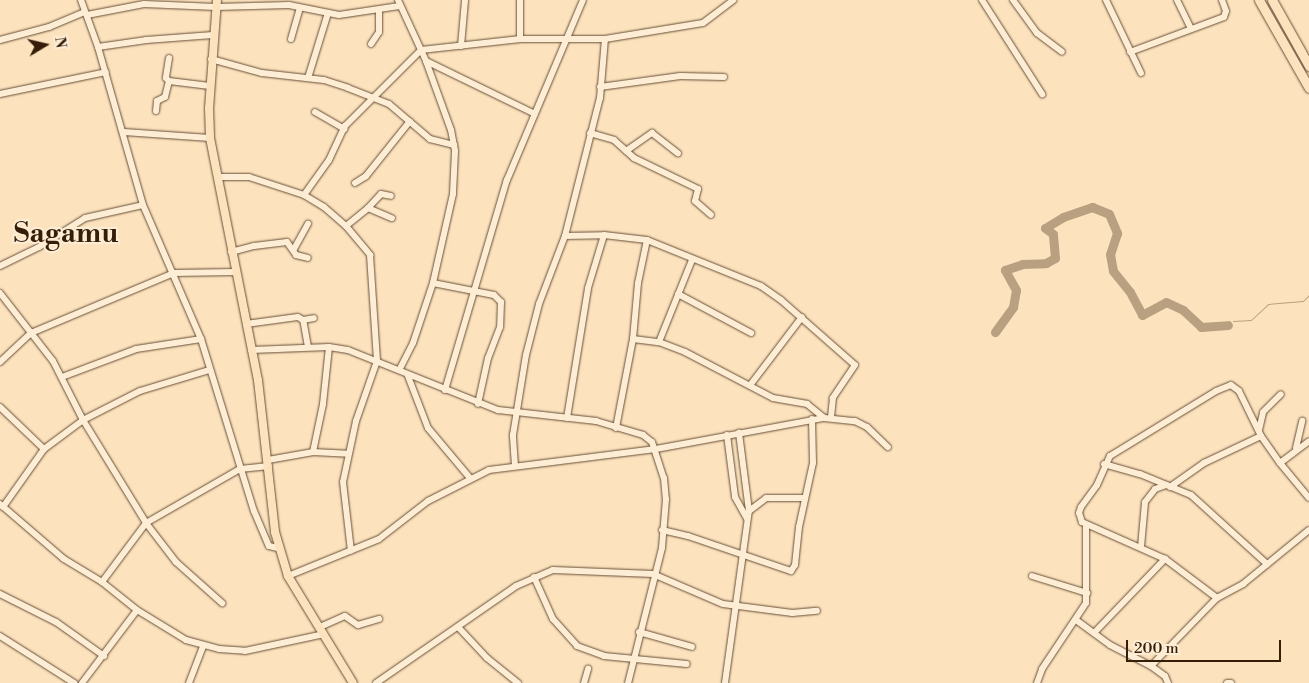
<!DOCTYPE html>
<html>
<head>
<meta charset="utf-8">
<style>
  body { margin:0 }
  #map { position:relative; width:1309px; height:683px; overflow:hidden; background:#fce3be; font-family:"Libre Bodoni",serif }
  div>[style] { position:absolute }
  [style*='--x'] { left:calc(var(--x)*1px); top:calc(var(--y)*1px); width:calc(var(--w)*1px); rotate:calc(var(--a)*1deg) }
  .stream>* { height:1px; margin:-0.5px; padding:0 0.5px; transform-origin:0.5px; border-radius:0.5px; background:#b9a080 }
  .river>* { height:9px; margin:-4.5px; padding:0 4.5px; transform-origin:4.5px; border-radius:4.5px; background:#b9a080 }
  .roads { filter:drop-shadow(0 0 1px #684e36) drop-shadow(0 0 1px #684e36) }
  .minor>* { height:6px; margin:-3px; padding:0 3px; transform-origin:3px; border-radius:3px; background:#fdedd5 }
  .major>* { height:8px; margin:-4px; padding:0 4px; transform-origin:4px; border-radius:4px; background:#fce3be }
  .highway>* { height:9px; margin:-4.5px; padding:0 4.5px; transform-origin:4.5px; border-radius:4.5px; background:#fce3be }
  span { translate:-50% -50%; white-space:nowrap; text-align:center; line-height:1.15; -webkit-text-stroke:4px #fdedd5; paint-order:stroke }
  .town-label { font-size:28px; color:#361d08; font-weight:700 }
  .north { position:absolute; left:20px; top:20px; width:50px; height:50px; -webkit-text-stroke:4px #fdedd5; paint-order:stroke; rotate:81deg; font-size:14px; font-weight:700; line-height:20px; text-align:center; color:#361d08 }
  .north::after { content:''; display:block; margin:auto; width:18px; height:22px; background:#361d08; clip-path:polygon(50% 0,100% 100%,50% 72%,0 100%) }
  .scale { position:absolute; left:1126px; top:640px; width:155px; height:22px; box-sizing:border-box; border:2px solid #361d08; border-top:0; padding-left:6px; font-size:15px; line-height:18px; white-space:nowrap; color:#361d08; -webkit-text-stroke:4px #fdedd5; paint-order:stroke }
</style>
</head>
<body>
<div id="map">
  <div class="stream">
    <div style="--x:1233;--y:321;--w:18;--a:-3"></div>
    <div style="--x:1251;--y:320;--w:23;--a:-43"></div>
    <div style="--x:1268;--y:304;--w:35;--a:-5"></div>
    <div style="--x:1303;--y:301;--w:8;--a:-45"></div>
  </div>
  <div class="river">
    <div style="--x:995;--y:332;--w:31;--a:-54"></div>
    <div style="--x:1013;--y:307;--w:17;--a:-80"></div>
    <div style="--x:1016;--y:290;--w:23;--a:-119"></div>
    <div style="--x:1005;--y:270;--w:18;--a:-19"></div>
    <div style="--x:1022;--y:264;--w:24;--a:-2"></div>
    <div style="--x:1046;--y:263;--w:10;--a:-29"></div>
    <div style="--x:1055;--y:258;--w:24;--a:-95"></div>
    <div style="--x:1053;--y:234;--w:10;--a:-143"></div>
    <div style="--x:1045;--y:228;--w:21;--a:-31"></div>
    <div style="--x:1063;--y:217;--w:31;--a:-19"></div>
    <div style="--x:1092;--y:207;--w:18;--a:22"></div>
    <div style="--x:1109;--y:214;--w:21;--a:67"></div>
    <div style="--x:1117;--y:233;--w:22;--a:108"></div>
    <div style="--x:1110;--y:254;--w:17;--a:80"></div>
    <div style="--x:1113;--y:271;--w:27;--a:51"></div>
    <div style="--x:1130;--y:292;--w:26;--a:62"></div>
    <div style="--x:1142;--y:315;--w:27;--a:-28"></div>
    <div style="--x:1166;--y:302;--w:19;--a:25"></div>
    <div style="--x:1183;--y:310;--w:25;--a:43"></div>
    <div style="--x:1201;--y:327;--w:27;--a:-4"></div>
  </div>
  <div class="roads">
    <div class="minor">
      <div style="--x:81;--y:0;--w:50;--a:70.1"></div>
      <div style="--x:98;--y:47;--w:164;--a:74.1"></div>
      <div style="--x:143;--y:205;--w:146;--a:66.6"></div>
      <div style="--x:201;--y:339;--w:180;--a:72.9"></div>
      <div style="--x:254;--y:511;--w:38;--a:67"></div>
      <div style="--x:269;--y:546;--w:9;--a:13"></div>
      <div style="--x:398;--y:0;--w:67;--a:65.3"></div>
      <div style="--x:426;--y:61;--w:73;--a:70.1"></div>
      <div style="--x:451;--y:130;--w:21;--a:79"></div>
      <div style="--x:455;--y:151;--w:43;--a:92.7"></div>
      <div style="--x:453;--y:194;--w:91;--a:102.7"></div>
      <div style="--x:433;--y:283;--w:63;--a:108.4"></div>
      <div style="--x:413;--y:343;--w:29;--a:117"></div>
      <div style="--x:520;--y:0;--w:39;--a:90"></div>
      <div style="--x:982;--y:0;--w:112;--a:57.4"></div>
      <div style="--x:1013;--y:0;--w:41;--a:54"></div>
      <div style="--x:1037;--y:33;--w:31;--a:37"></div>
      <div style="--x:1106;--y:0;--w:81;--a:64.4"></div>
      <div style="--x:1177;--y:0;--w:32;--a:64"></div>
      <div style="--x:87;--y:15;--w:58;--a:-10.9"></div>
      <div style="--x:144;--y:4;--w:72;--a:2.4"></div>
      <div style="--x:216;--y:7;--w:73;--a:-1.6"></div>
      <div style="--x:289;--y:5;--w:51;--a:11.3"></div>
      <div style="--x:339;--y:15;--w:61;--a:-8.5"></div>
      <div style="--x:291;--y:39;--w:32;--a:-74"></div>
      <div style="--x:0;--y:40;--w:51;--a:-14.9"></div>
      <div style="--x:49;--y:27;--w:38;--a:-23"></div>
      <div style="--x:371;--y:44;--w:14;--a:-56"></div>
      <div style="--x:379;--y:32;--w:22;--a:-90"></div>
      <div style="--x:461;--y:46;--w:46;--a:-85"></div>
      <div style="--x:98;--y:47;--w:49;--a:-8.3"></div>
      <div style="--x:146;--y:40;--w:67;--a:-4.3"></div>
      <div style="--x:1130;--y:52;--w:100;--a:-20.4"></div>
      <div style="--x:1224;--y:17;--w:6;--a:-72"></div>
      <div style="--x:1226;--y:11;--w:12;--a:-110"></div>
      <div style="--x:169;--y:58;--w:20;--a:99"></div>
      <div style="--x:166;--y:78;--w:4;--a:45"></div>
      <div style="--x:211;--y:59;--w:53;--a:15.4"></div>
      <div style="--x:262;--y:73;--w:62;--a:6.4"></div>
      <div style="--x:324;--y:80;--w:25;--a:18"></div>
      <div style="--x:348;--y:88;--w:44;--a:21.3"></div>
      <div style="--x:389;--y:104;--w:54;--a:40.5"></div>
      <div style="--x:430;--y:139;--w:25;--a:14"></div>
      <div style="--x:426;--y:61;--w:121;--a:25.9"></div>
      <div style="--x:308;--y:78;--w:68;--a:-72.9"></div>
      <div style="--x:600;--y:87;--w:81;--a:-7.8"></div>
      <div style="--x:680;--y:76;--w:44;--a:1.3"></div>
      <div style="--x:0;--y:94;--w:108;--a:-11.7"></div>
      <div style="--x:156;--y:111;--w:10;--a:-84"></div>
      <div style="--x:157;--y:101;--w:9;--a:-27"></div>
      <div style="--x:165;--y:97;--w:16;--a:-76"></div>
      <div style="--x:169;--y:81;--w:41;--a:7"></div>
      <div style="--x:315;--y:112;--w:34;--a:30"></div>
      <div style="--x:124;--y:132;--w:86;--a:4"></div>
      <div style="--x:590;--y:133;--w:25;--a:16"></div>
      <div style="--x:614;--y:140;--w:27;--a:42"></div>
      <div style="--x:634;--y:158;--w:71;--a:25.8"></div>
      <div style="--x:698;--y:189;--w:12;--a:104"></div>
      <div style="--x:695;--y:201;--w:21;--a:41"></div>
      <div style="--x:626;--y:151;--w:32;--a:-35"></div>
      <div style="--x:652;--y:133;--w:33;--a:38"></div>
      <div style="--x:217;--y:177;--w:32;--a:0"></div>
      <div style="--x:249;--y:177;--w:58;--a:18.1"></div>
      <div style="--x:304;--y:195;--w:23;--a:31"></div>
      <div style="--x:324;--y:207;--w:29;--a:41"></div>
      <div style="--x:346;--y:226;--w:38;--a:50"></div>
      <div style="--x:370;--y:255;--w:106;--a:86.2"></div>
      <div style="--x:377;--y:361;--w:64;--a:109.3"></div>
      <div style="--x:356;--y:421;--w:62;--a:102"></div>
      <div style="--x:343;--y:482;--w:69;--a:83.4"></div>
      <div style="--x:355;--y:183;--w:13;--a:-32"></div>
      <div style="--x:366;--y:176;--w:70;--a:-51.3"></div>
      <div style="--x:304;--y:195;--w:43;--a:-54.5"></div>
      <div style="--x:329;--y:160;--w:38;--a:-65"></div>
      <div style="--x:345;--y:126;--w:107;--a:-45"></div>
      <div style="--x:421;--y:50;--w:100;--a:-6.3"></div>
      <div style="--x:520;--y:39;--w:85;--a:0"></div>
      <div style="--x:605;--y:39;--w:99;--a:-9.3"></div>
      <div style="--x:703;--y:23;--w:38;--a:-37"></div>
      <div style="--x:368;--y:208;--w:19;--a:-47"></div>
      <div style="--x:381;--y:194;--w:10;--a:11"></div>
      <div style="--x:346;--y:226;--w:28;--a:-39"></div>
      <div style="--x:368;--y:208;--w:26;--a:23"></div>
      <div style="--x:565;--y:236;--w:39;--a:-1"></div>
      <div style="--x:604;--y:235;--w:43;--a:6.6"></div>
      <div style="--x:647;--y:240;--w:123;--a:22"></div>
      <div style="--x:761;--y:286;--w:24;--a:35"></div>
      <div style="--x:781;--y:300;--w:98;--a:41.3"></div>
      <div style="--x:855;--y:365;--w:40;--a:124"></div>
      <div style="--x:833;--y:398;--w:19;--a:96"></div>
      <div style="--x:294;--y:249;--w:29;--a:-61"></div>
      <div style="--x:231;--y:252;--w:24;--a:-15"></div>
      <div style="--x:254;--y:246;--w:33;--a:-7"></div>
      <div style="--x:287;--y:242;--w:16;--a:55"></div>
      <div style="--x:296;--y:255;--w:12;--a:14"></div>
      <div style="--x:0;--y:266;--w:43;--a:-26"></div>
      <div style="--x:39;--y:247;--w:54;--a:-32.2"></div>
      <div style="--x:85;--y:218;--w:59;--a:-12.6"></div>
      <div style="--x:433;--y:283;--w:62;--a:11.1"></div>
      <div style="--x:494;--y:295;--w:10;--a:45"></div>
      <div style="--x:501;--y:302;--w:25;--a:92"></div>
      <div style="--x:500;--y:327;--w:33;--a:111"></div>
      <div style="--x:488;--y:358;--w:47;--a:102.3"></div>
      <div style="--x:0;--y:293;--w:86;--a:52.1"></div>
      <div style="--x:53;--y:361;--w:66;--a:63"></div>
      <div style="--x:83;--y:420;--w:121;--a:58.5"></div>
      <div style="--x:146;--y:523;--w:49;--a:52.4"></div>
      <div style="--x:176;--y:562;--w:62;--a:41.7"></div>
      <div style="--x:678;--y:294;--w:83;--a:28.1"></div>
      <div style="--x:246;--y:324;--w:52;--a:-7.7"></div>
      <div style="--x:298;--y:317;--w:6;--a:31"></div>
      <div style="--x:633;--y:339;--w:26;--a:7"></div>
      <div style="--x:659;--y:342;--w:28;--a:21"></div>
      <div style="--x:685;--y:352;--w:99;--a:27.6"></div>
      <div style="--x:773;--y:398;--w:35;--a:10"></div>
      <div style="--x:807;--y:404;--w:22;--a:39"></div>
      <div style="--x:659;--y:342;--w:88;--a:-68.1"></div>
      <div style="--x:308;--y:347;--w:27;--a:-100"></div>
      <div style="--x:303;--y:320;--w:11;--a:-10"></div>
      <div style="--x:251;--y:350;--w:78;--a:-2.2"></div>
      <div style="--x:329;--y:347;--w:19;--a:9"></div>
      <div style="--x:348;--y:350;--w:162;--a:21.8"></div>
      <div style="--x:498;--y:410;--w:99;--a:6.4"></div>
      <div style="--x:596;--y:421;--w:49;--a:16.6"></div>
      <div style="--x:643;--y:435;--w:11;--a:38"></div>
      <div style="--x:652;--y:442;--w:38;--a:72"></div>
      <div style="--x:664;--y:478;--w:21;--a:85"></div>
      <div style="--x:666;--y:499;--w:49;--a:94.7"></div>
      <div style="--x:662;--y:548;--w:139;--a:104.1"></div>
      <div style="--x:0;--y:362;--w:42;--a:-43.1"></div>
      <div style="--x:31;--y:333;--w:155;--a:-22.8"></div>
      <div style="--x:174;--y:273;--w:61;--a:-0.9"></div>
      <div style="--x:408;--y:376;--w:56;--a:69"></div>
      <div style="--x:428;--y:428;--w:65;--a:50"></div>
      <div style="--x:62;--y:377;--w:79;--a:-20.7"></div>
      <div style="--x:136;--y:349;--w:66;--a:-8.7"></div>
      <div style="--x:751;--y:384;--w:84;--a:-52.7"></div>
      <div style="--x:445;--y:390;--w:219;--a:-73.6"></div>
      <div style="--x:507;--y:180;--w:195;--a:-67.1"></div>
      <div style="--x:0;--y:407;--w:61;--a:43.7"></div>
      <div style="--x:567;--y:418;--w:132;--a:-80.8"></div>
      <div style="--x:588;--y:288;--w:55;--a:-73.2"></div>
      <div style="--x:616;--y:428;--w:91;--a:-79.2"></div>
      <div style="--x:633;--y:339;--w:56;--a:-84.9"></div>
      <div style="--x:638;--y:283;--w:44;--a:-78.2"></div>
      <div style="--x:1259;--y:430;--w:18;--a:-77"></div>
      <div style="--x:1263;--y:412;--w:25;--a:-45"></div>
      <div style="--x:727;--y:435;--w:63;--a:82.6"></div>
      <div style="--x:735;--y:497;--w:25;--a:61"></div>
      <div style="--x:1296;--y:448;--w:28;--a:-77"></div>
      <div style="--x:313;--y:452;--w:49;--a:-78.2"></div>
      <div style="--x:323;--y:404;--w:57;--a:-84"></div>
      <div style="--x:268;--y:460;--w:46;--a:-10.1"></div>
      <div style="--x:313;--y:452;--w:35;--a:3"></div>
      <div style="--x:1280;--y:463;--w:36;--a:-37"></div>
      <div style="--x:1104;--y:464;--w:37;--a:16"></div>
      <div style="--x:1140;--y:474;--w:55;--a:22.4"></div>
      <div style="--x:1191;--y:495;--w:103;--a:42.2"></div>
      <div style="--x:515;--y:466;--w:31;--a:-94"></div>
      <div style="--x:513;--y:435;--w:81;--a:-80.8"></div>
      <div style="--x:526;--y:355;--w:53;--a:-75.7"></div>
      <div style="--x:539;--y:304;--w:73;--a:-69.1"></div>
      <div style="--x:565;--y:236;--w:142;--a:-75.8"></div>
      <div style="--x:600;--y:98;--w:59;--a:-85.2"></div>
      <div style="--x:1170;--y:487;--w:42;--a:-35.2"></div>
      <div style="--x:1204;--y:463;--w:63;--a:-25.3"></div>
      <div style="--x:0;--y:504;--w:84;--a:40.7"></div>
      <div style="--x:64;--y:559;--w:44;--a:31.2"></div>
      <div style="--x:102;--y:582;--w:45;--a:38.7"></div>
      <div style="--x:137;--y:610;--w:57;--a:31.5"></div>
      <div style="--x:186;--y:640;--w:34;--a:15"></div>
      <div style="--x:219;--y:649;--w:26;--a:4"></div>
      <div style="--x:245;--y:651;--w:81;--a:-12.1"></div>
      <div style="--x:3;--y:507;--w:71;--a:-54.7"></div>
      <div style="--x:44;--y:449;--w:49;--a:-36.6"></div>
      <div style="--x:83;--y:420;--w:64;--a:-27"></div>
      <div style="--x:140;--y:391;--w:72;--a:-16.9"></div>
      <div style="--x:749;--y:511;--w:21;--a:-37"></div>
      <div style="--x:766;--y:498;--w:39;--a:0"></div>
      <div style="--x:662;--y:530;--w:27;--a:13"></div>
      <div style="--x:688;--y:536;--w:109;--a:18.8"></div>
      <div style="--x:791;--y:571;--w:7;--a:-56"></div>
      <div style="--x:795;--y:565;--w:38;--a:-84"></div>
      <div style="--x:799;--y:527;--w:66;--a:-77.7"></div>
      <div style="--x:813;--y:463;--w:44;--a:-91.3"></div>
      <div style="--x:1141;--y:547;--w:45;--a:-84.9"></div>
      <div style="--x:1145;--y:502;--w:16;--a:-52"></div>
      <div style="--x:1155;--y:489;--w:12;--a:-20"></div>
      <div style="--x:288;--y:576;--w:98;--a:-22.1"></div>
      <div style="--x:379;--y:539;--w:62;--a:-37.8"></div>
      <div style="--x:428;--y:501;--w:68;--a:-26.9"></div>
      <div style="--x:489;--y:470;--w:168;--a:-7.2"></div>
      <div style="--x:656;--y:449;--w:171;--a:-10.5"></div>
      <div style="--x:824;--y:418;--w:31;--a:6"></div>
      <div style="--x:855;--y:421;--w:13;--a:27"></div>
      <div style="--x:867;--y:427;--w:29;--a:44"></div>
      <div style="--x:1032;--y:576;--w:58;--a:17.2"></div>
      <div style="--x:534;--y:577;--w:46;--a:65.7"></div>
      <div style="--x:553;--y:619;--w:36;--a:48"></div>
      <div style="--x:577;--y:646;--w:29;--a:20"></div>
      <div style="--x:604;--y:656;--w:83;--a:5.5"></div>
      <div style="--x:102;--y:582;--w:74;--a:-53.3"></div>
      <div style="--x:146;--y:523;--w:108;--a:-29.9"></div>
      <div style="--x:240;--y:469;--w:29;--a:-6"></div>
      <div style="--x:0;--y:594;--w:63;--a:26.6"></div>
      <div style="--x:56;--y:622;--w:59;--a:35.3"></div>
      <div style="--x:1217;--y:598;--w:65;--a:-143.1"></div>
      <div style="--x:1165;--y:559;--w:91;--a:-156"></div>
      <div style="--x:1082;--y:522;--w:9;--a:-108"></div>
      <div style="--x:1079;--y:513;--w:6;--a:-72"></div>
      <div style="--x:1081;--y:507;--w:27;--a:-54"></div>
      <div style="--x:1097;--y:485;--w:32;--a:-66"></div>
      <div style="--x:1110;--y:456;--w:124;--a:-31.5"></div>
      <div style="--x:1216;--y:391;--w:16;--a:-22"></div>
      <div style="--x:1231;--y:385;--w:10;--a:37"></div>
      <div style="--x:1239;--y:391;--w:50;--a:63.9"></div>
      <div style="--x:1261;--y:436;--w:33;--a:55"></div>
      <div style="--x:1280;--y:463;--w:45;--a:50.4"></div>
      <div style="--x:1076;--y:620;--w:42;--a:36.3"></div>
      <div style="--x:1110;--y:645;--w:46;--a:27.1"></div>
      <div style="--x:1151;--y:666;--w:17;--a:36"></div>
      <div style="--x:1165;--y:676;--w:8;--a:67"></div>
      <div style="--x:320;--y:627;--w:27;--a:-24"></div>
      <div style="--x:345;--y:616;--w:16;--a:35"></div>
      <div style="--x:358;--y:625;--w:22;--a:-16"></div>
      <div style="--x:459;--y:628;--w:41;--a:47"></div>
      <div style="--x:487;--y:658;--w:40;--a:39"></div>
      <div style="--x:639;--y:632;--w:55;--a:15.8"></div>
      <div style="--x:1094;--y:633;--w:103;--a:-46.2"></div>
      <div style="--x:0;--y:636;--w:88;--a:32.4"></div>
      <div style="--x:1151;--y:666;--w:95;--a:-45.9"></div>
      <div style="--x:1217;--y:598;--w:30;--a:-28"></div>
      <div style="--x:1243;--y:584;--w:85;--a:-39.3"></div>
      <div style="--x:82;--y:683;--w:91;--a:-53"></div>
      <div style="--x:189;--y:683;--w:40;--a:-69"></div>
      <div style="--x:376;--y:683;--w:170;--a:-34.7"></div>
      <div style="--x:516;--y:586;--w:40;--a:-23.4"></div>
      <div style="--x:553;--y:570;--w:100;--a:2.3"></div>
      <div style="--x:653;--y:574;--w:76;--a:23.2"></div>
      <div style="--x:723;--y:604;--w:70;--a:7.4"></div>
      <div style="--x:792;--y:613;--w:25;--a:-5"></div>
      <div style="--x:584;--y:683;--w:15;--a:-74"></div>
      <div style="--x:725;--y:683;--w:174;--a:-82.1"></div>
      <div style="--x:749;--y:511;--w:79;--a:-97.3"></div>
      <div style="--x:1037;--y:683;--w:15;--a:-70"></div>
      <div style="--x:1042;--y:669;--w:79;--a:-56.3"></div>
      <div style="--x:1086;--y:603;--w:76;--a:-90"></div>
      <div style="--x:1227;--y:683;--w:4;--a:0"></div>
    </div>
    <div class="major">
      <div style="--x:217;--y:0;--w:108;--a:94.2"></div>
      <div style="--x:209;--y:108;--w:30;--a:88"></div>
      <div style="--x:210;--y:138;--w:247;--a:78.8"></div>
      <div style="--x:258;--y:380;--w:153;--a:83.6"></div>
      <div style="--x:275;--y:532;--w:46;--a:73.5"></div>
      <div style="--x:288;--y:576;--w:125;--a:58.7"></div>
    </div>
    <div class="highway">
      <div style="--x:1259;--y:0;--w:101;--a:60.4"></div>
      <div style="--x:1272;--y:0;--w:76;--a:60.7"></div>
    </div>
  </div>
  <div class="town-label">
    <span style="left:66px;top:234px">Sagamu</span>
  </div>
  <div class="north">N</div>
  <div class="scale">200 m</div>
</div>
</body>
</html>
